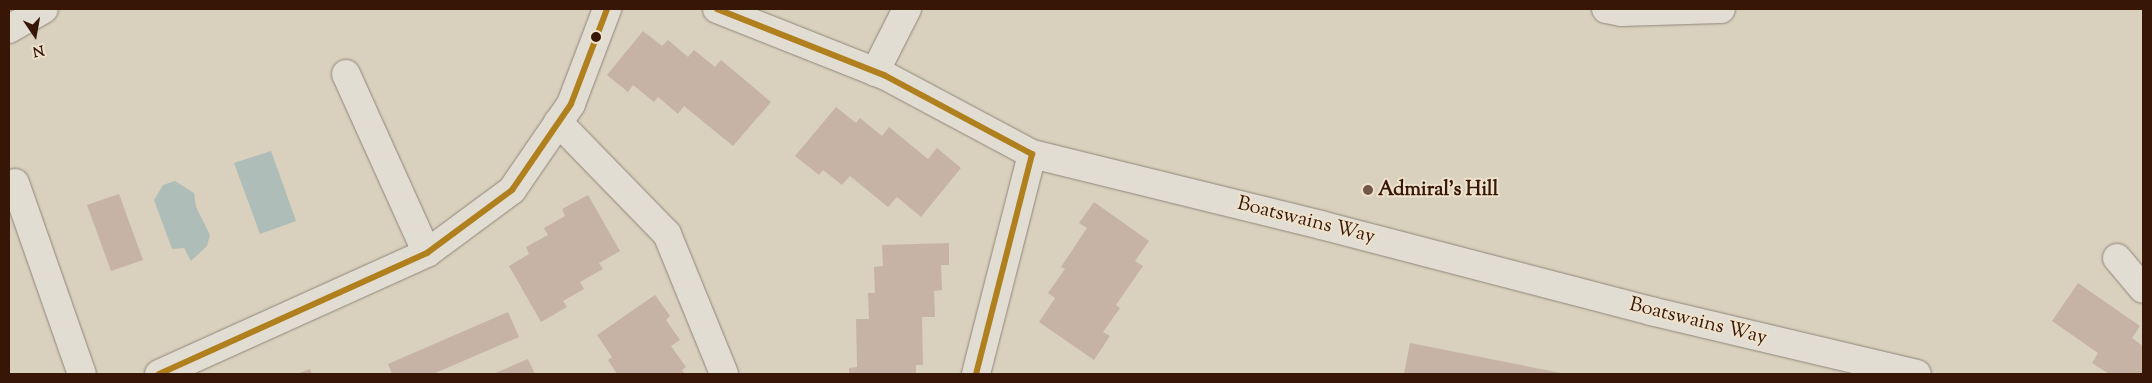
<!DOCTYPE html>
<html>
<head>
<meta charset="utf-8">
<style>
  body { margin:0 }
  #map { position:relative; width:2152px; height:383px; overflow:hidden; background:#d9d0bd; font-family:"Sorts Mill Goudy",serif }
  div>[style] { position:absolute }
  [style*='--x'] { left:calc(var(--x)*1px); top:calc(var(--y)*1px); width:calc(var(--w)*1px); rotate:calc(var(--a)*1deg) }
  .water>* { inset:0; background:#aebdb8 }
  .building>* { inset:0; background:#c6b3a6 }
  .roads { filter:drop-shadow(0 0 1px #8f8579) drop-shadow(0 0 1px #8f8579) }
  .minor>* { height:28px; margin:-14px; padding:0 14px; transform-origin:14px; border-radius:14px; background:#e2ddd3 }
  .bus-1>* { height:6px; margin:-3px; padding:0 3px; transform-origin:3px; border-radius:3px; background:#af801d }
  .dots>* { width:14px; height:14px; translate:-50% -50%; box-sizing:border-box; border:2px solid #eee2cc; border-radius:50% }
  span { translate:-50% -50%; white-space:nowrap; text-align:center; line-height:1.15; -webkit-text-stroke:4px #eee2cc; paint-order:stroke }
  .poi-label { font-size:20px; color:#371606; font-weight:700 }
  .left { translate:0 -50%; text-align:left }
  .street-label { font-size:20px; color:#371606 }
  .frame { position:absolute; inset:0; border:10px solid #371606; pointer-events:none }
  .north { position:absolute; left:10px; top:10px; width:50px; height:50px; -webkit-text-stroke:4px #eee2cc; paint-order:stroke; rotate:168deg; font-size:14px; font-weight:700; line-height:20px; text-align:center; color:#371606 }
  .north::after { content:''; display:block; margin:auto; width:18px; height:22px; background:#371606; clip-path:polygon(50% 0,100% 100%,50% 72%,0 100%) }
</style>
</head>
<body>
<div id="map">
  <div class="water">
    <div style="clip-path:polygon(271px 151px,296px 221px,260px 234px,234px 163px)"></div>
    <div style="clip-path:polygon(175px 181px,194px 193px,196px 207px,210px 235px,207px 246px,191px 261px,184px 248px,172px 249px,154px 200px,163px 185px)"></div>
  </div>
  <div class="building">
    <div style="clip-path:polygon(643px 31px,662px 46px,668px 40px,688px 57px,694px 50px,715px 67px,721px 60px,771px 102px,733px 146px,684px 106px,678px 114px,658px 97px,654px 102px,633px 85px,628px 92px,607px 75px)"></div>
    <div style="clip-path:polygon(836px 107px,856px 123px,860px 118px,882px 136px,889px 127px,928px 159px,937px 148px,961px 168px,921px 217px,897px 197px,888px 207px,850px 176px,842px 185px,823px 170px,819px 175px,795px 156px)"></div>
    <div style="clip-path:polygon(119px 194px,143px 260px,111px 271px,87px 205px)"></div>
    <div style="clip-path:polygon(588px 195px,620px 251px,599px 263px,603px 269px,580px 282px,584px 289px,563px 301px,567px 307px,541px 322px,509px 266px,529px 254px,526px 247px,548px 235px,544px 228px,565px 216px,562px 209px)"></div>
    <div style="clip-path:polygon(1094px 202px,1149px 241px,1135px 261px,1143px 266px,1116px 305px,1120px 308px,1103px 332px,1110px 336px,1094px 360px,1039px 322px,1055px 298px,1048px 293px,1065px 269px,1061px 267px,1087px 228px,1079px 223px)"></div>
    <div style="clip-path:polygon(949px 243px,949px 265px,941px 265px,942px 290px,934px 291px,935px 317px,922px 317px,923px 365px,916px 365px,916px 374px,849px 374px,849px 368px,857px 367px,856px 319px,869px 319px,868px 293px,875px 293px,874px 267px,883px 266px,882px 245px)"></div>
    <div style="clip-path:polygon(2078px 283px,2140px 326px,2132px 338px,2143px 346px,2143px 374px,2109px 374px,2092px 363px,2098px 353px,2052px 321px)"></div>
    <div style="clip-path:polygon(655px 295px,670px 316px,666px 320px,680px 340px,671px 346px,686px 367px,682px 370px,685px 374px,617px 374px,608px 360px,612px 357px,597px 335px)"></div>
    <div style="clip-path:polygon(508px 312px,519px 337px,433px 374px,392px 374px,388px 364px)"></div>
    <div style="clip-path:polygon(1410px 343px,1561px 373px,1561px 374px,1404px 374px)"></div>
    <div style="clip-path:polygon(528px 359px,535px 374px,493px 374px)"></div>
    <div style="clip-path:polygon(310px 369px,312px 374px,296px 374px)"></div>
  </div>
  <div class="roads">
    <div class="minor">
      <div style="--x:717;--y:9;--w:180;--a:21.6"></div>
      <div style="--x:884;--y:75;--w:168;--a:28.1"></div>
      <div style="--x:1032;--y:154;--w:298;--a:13.8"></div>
      <div style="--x:1321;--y:225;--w:341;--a:14.6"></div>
      <div style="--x:1651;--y:311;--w:273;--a:13.3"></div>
      <div style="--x:1606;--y:9;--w:15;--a:11"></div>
      <div style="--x:1621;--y:12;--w:100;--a:-1.7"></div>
      <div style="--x:9;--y:29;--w:40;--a:-29.7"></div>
      <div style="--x:875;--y:72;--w:71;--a:-63.1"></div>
      <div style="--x:346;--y:74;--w:196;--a:65.7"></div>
      <div style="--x:558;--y:122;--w:156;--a:45.8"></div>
      <div style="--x:667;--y:234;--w:151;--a:67.8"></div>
      <div style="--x:15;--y:183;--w:202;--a:70.7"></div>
      <div style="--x:2117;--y:258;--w:40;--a:50"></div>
      <div style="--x:159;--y:374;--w:294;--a:-24.3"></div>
      <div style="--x:427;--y:253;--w:106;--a:-36.5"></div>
      <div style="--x:512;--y:190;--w:104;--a:-55.5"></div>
      <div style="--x:571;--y:104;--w:102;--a:-69.2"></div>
      <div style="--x:976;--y:374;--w:227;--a:-75.7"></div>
    </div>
  </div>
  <div class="bus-1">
    <div style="--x:717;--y:9;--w:180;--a:21.6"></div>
    <div style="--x:884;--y:75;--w:168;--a:28.1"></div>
    <div style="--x:159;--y:374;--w:294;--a:-24.3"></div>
    <div style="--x:427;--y:253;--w:106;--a:-36.5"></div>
    <div style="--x:512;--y:190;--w:104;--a:-55.5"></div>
    <div style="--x:571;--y:104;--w:102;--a:-69.2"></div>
    <div style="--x:976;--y:374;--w:227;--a:-75.7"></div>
  </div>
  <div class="dots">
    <div style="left:596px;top:37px;background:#371606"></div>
    <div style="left:1368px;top:190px;background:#705746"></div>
  </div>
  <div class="poi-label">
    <span class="left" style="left:1378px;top:190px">Admiral's Hill</span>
  </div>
  <div class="street-label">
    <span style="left:1306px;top:221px;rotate:14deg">Boatswains Way</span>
    <span style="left:1698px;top:322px;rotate:14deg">Boatswains Way</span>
  </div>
  <div class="frame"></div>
  <div class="north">N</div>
</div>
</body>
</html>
